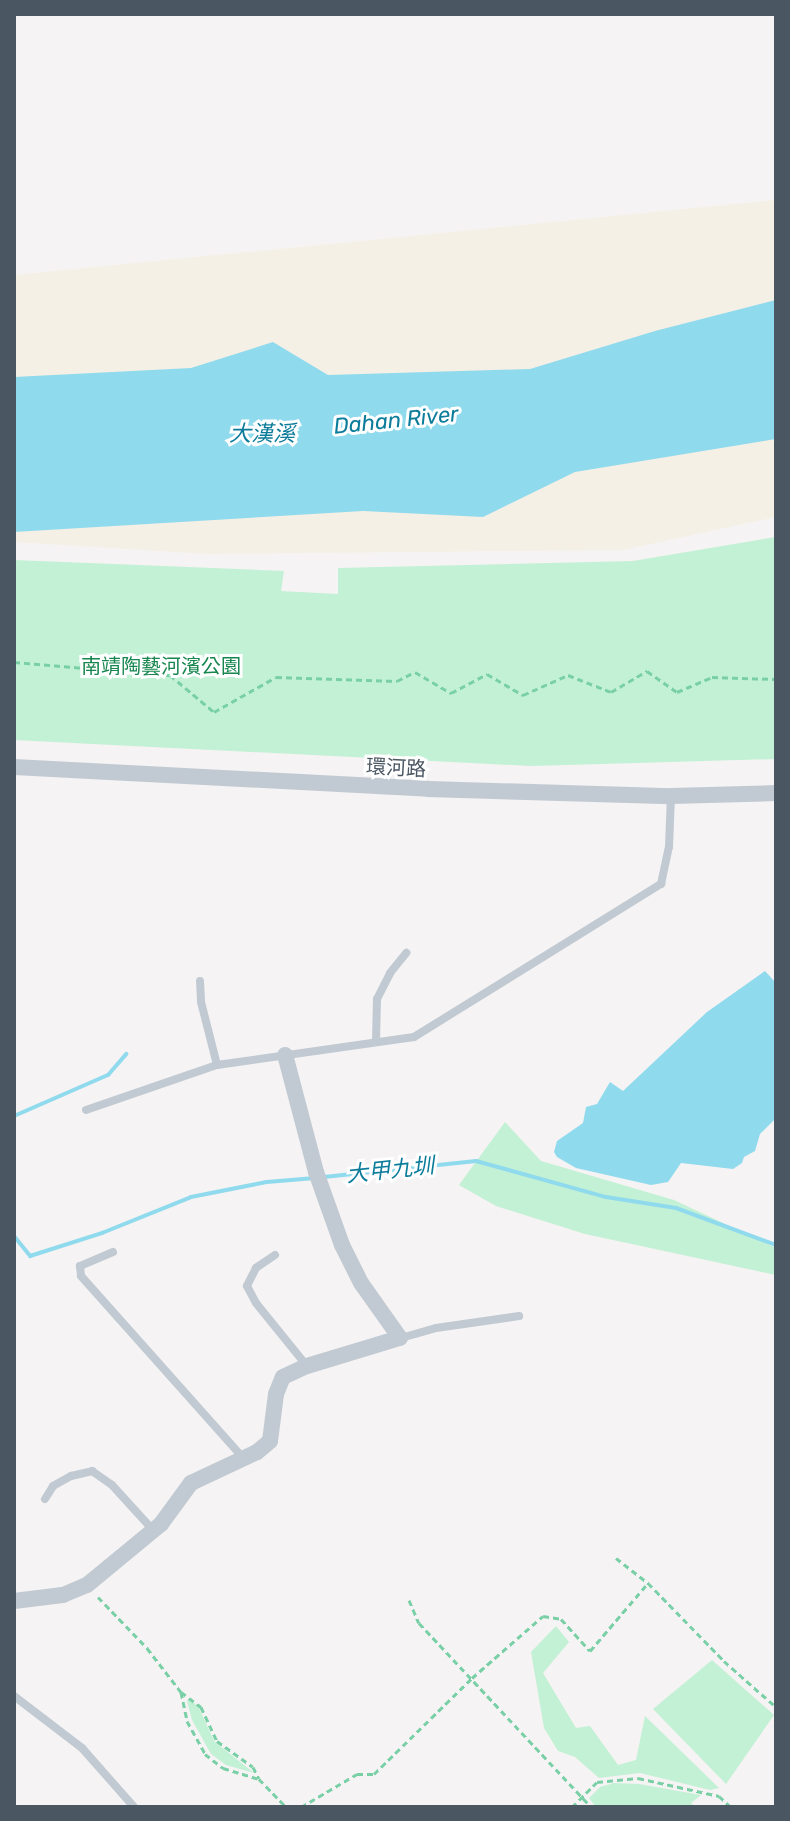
<!DOCTYPE html>
<html>
<head>
<meta charset="utf-8">
<style>
  body { margin:0 }
  #map { position:relative; width:790px; height:1821px; overflow:hidden; background:#f5f3f3; font-family:Rubik,"Noto Sans TC",sans-serif }
  div>[style] { position:absolute }
  [style*='--x'] { left:calc(var(--x)*1px); top:calc(var(--y)*1px); width:calc(var(--w)*1px); rotate:calc(var(--a)*1deg) }
  .green>* { inset:0; background:#c3f1d5 }
  .sand>* { inset:0; background:#f5f0e5 }
  .water>* { inset:0; background:#90daee }
  .stream>* { height:4px; margin:-2px; padding:0 2px; transform-origin:2px; border-radius:2px; background:#90daee }
  .path>* { height:3px; margin-top:-1.5px; transform-origin:0; background:repeating-linear-gradient(90deg,#7ad0a6 0 6px,transparent 0 10px) }
  .service>* { height:8px; margin:-4px; padding:0 4px; transform-origin:4px; border-radius:4px; background:#c1cad2 }
  .minor>* { height:16px; margin:-8px; padding:0 8px; transform-origin:8px; border-radius:8px; background:#c1cad2 }
  span { translate:-50% -50%; white-space:nowrap; text-align:center; line-height:1.15; -webkit-text-stroke:6px #fff; paint-order:stroke }
  .park-label { font-size:20px; color:#17864f }
  .street-label { font-size:20px; color:#4a5661 }
  .water-label { font-size:22px; color:#0c7c9b; font-style:italic }
  .frame { position:absolute; inset:0; border:16px solid #4a5661; pointer-events:none }
</style>
</head>
<body>
<div id="map">
  <div class="green">
    <div style="clip-path:polygon(776px 537px,776px 759px,531px 766px,14px 740px,14px 560px,284px 571px,281px 591px,338px 594px,338px 568px,633px 561px)"></div>
    <div style="clip-path:polygon(505px 1122px,541px 1161px,674px 1200px,776px 1248px,776px 1275px,585px 1234px,496px 1206px,459px 1185px)"></div>
    <div style="clip-path:polygon(556px 1626px,569px 1642px,543px 1673px,576px 1728px,590px 1726px,618px 1765px,636px 1760px,645px 1716px,719px 1788px,710px 1790px,640px 1773px,599px 1778px,575px 1757px,558px 1751px,544px 1728px,531px 1652px)"></div>
    <div style="clip-path:polygon(712px 1660px,774px 1715px,726px 1784px,653px 1709px)"></div>
    <div style="clip-path:polygon(190px 1698px,199px 1708px,214px 1741px,254px 1773px,226px 1765px,211px 1754px,192px 1720px,187px 1701px)"></div>
    <div style="clip-path:polygon(614px 1783px,639px 1784px,701px 1795px,691px 1803px,696px 1807px,596px 1807px,589px 1798px,600px 1787px)"></div>
  </div>
  <div class="sand">
    <div style="clip-path:polygon(776px 200px,776px 517px,623px 550px,207px 554px,14px 542px,14px 275px)"></div>
  </div>
  <div class="water">
    <div style="clip-path:polygon(776px 300px,776px 439px,575px 472px,483px 517px,363px 511px,14px 532px,14px 377px,191px 368px,273px 342px,328px 375px,530px 369px,655px 331px)"></div>
    <div style="clip-path:polygon(765px 971px,776px 983px,776px 1118px,760px 1134px,755px 1151px,744px 1157px,742px 1163px,733px 1169px,681px 1163px,668px 1182px,651px 1185px,576px 1168px,557px 1157px,554px 1152px,557px 1141px,583px 1123px,586px 1107px,597px 1104px,610px 1082px,623px 1091px,707px 1012px)"></div>
  </div>
  <div class="stream">
    <div style="--x:14;--y:1116;--w:103;--a:-23.6"></div>
    <div style="--x:108;--y:1075;--w:28;--a:-49"></div>
    <div style="--x:324;--y:1177;--w:153;--a:-6"></div>
    <div style="--x:476;--y:1161;--w:135;--a:15.5"></div>
    <div style="--x:606;--y:1197;--w:71;--a:8.9"></div>
    <div style="--x:676;--y:1208;--w:107;--a:20.3"></div>
    <div style="--x:14;--y:1236;--w:26;--a:51"></div>
    <div style="--x:30;--y:1256;--w:76;--a:-17.7"></div>
    <div style="--x:102;--y:1233;--w:96;--a:-22"></div>
    <div style="--x:191;--y:1197;--w:77;--a:-11.2"></div>
    <div style="--x:267;--y:1182;--w:48;--a:-4.8"></div>
  </div>
  <div class="path">
    <div style="--x:14;--y:662;--w:157;--a:4.8"></div>
    <div style="--x:170;--y:675;--w:57;--a:40.1"></div>
    <div style="--x:214;--y:712;--w:71;--a:-29.4"></div>
    <div style="--x:276;--y:677;--w:121;--a:1.9"></div>
    <div style="--x:397;--y:681;--w:20;--a:-27"></div>
    <div style="--x:415;--y:672;--w:42;--a:30.3"></div>
    <div style="--x:451;--y:693;--w:41;--a:-27.8"></div>
    <div style="--x:487;--y:674;--w:42;--a:30.3"></div>
    <div style="--x:523;--y:695;--w:49;--a:-24"></div>
    <div style="--x:568;--y:675;--w:46;--a:21.6"></div>
    <div style="--x:611;--y:692;--w:42;--a:-30.3"></div>
    <div style="--x:647;--y:671;--w:37;--a:35"></div>
    <div style="--x:677;--y:692;--w:38;--a:-23"></div>
    <div style="--x:712;--y:677;--w:64;--a:1.8"></div>
    <div style="--x:616;--y:1558;--w:41;--a:38"></div>
    <div style="--x:648;--y:1583;--w:109;--a:45.7"></div>
    <div style="--x:724;--y:1661;--w:69;--a:41.5"></div>
    <div style="--x:98;--y:1597;--w:71;--a:46.1"></div>
    <div style="--x:147;--y:1648;--w:56;--a:52.3"></div>
    <div style="--x:181;--y:1692;--w:30;--a:78"></div>
    <div style="--x:187;--y:1721;--w:38;--a:61"></div>
    <div style="--x:205;--y:1754;--w:23;--a:38"></div>
    <div style="--x:223;--y:1768;--w:38;--a:17"></div>
    <div style="--x:409;--y:1600;--w:25;--a:67"></div>
    <div style="--x:419;--y:1623;--w:252;--a:46.9"></div>
    <div style="--x:181;--y:1692;--w:25;--a:37"></div>
    <div style="--x:201;--y:1707;--w:38;--a:65"></div>
    <div style="--x:217;--y:1741;--w:44;--a:35.8"></div>
    <div style="--x:253;--y:1767;--w:13;--a:63"></div>
    <div style="--x:259;--y:1779;--w:39;--a:46"></div>
    <div style="--x:301;--y:1807;--w:65;--a:-30.5"></div>
    <div style="--x:357;--y:1774;--w:17;--a:0"></div>
    <div style="--x:374;--y:1774;--w:137;--a:-44.4"></div>
    <div style="--x:472;--y:1678;--w:94;--a:-41.1"></div>
    <div style="--x:543;--y:1616;--w:18;--a:9"></div>
    <div style="--x:561;--y:1619;--w:43;--a:47.8"></div>
    <div style="--x:590;--y:1651;--w:89;--a:-49.5"></div>
    <div style="--x:572;--y:1807;--w:35;--a:-45"></div>
    <div style="--x:597;--y:1782;--w:41;--a:-5.6"></div>
    <div style="--x:638;--y:1778;--w:83;--a:12.5"></div>
    <div style="--x:719;--y:1796;--w:16;--a:43"></div>
  </div>
  <div class="service">
    <div style="--x:200;--y:981;--w:21;--a:87"></div>
    <div style="--x:201;--y:1002;--w:65;--a:75.7"></div>
    <div style="--x:376;--y:1042;--w:43;--a:-88.7"></div>
    <div style="--x:377;--y:999;--w:29;--a:-63"></div>
    <div style="--x:390;--y:973;--w:26;--a:-51"></div>
    <div style="--x:86;--y:1110;--w:139;--a:-19"></div>
    <div style="--x:217;--y:1065;--w:199;--a:-8.1"></div>
    <div style="--x:414;--y:1037;--w:291;--a:-31.8"></div>
    <div style="--x:661;--y:884;--w:38;--a:-78"></div>
    <div style="--x:669;--y:847;--w:51;--a:-87.8"></div>
    <div style="--x:113;--y:1252;--w:36;--a:157"></div>
    <div style="--x:80;--y:1266;--w:10;--a:84"></div>
    <div style="--x:81;--y:1276;--w:244;--a:48.3"></div>
    <div style="--x:275;--y:1255;--w:23;--a:146"></div>
    <div style="--x:256;--y:1268;--w:20;--a:117"></div>
    <div style="--x:247;--y:1286;--w:19;--a:62"></div>
    <div style="--x:256;--y:1303;--w:81;--a:51"></div>
    <div style="--x:401;--y:1338;--w:36;--a:-16"></div>
    <div style="--x:436;--y:1328;--w:84;--a:-8.2"></div>
    <div style="--x:45;--y:1499;--w:15;--a:-58"></div>
    <div style="--x:53;--y:1486;--w:21;--a:-29"></div>
    <div style="--x:71;--y:1476;--w:22;--a:-13"></div>
    <div style="--x:92;--y:1471;--w:24;--a:35"></div>
    <div style="--x:112;--y:1485;--w:61;--a:47.7"></div>
    <div style="--x:14;--y:1696;--w:86;--a:37.4"></div>
    <div style="--x:82;--y:1748;--w:79;--a:48.6"></div>
  </div>
  <div class="minor">
    <div style="--x:14;--y:767;--w:415;--a:3"></div>
    <div style="--x:428;--y:789;--w:243;--a:1.7"></div>
    <div style="--x:671;--y:796;--w:105;--a:-1.6"></div>
    <div style="--x:14;--y:1601;--w:49;--a:-7"></div>
    <div style="--x:63;--y:1595;--w:26;--a:-23"></div>
    <div style="--x:87;--y:1585;--w:96;--a:-39.5"></div>
    <div style="--x:161;--y:1524;--w:51;--a:-53.8"></div>
    <div style="--x:191;--y:1483;--w:73;--a:-25.2"></div>
    <div style="--x:257;--y:1452;--w:17;--a:-40"></div>
    <div style="--x:270;--y:1441;--w:47;--a:-82.7"></div>
    <div style="--x:276;--y:1394;--w:18;--a:-68"></div>
    <div style="--x:283;--y:1377;--w:26;--a:-25"></div>
    <div style="--x:307;--y:1366;--w:97;--a:-16.8"></div>
    <div style="--x:400;--y:1338;--w:67;--a:-125.3"></div>
    <div style="--x:361;--y:1283;--w:42;--a:-116.6"></div>
    <div style="--x:342;--y:1245;--w:77;--a:-109.6"></div>
    <div style="--x:316;--y:1172;--w:121;--a:-104.8"></div>
  </div>
  <div class="park-label">
    <span style="left:161px;top:666px">南靖陶藝河濱公園</span>
  </div>
  <div class="street-label">
    <span style="left:396px;top:768px;rotate:3deg">環河路</span>
  </div>
  <div class="water-label">
    <span style="left:396px;top:420px;rotate:-6deg">Dahan River</span>
    <span style="left:262px;top:434px">大漢溪</span>
    <span style="left:390px;top:1170px;rotate:-6deg">大甲九圳</span>
  </div>
  <div class="frame"></div>
</div>
</body>
</html>
